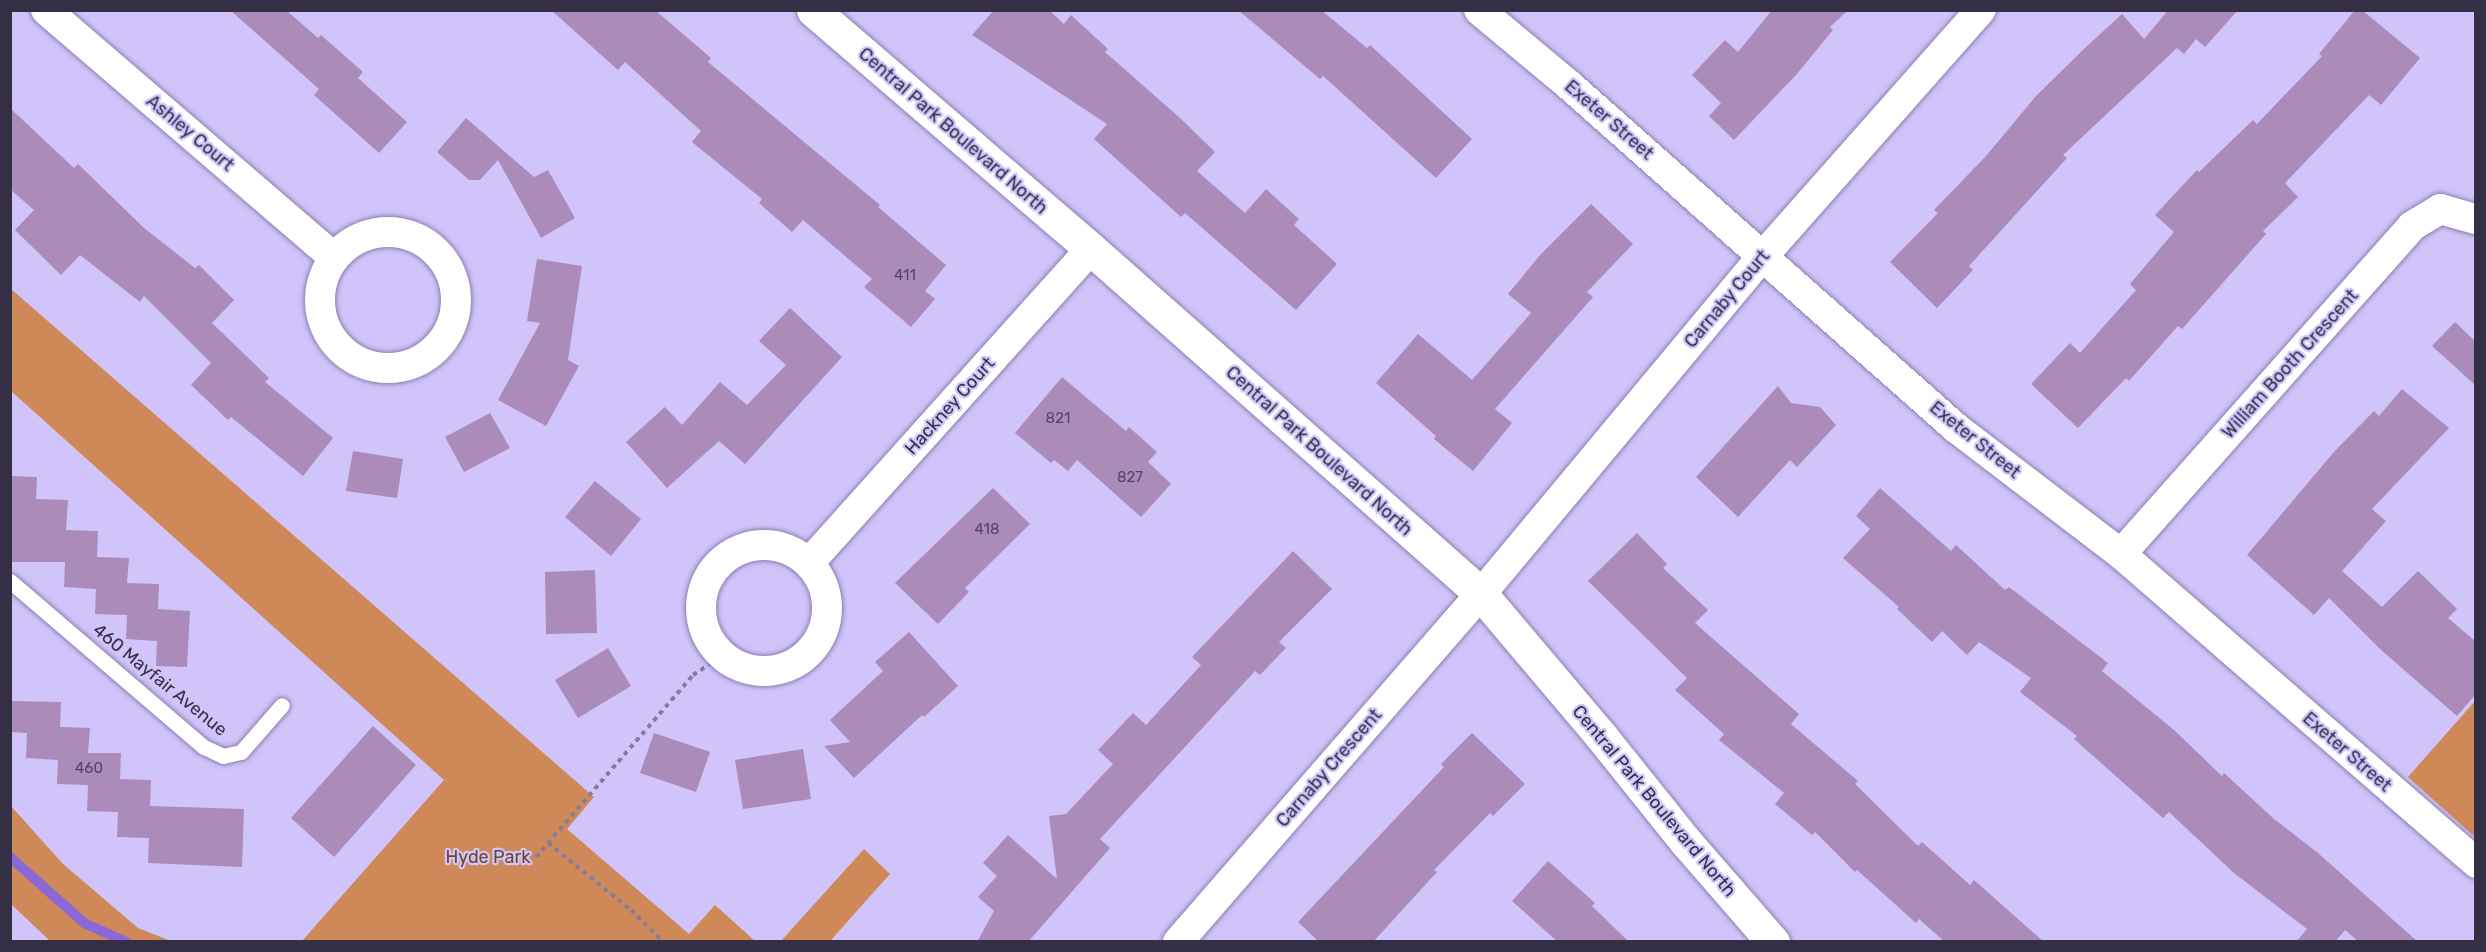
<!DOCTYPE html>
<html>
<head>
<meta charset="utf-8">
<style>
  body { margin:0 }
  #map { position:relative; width:2486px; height:952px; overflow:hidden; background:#d0c4fa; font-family:Rubik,sans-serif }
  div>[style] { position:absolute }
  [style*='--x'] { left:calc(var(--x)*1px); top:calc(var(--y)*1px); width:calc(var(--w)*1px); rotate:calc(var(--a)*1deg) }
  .green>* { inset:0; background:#cf8958 }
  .stream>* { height:10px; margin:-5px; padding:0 5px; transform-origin:5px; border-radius:5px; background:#8a68d7 }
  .building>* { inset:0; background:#ab8bba }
  .path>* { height:4px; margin-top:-2px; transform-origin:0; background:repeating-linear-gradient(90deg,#847ba1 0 4.5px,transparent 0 9px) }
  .roads { filter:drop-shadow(0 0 2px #8b7fb2) drop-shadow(0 0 2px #8b7fb2) }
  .service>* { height:15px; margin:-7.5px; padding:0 7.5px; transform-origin:7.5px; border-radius:7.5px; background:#fff }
  .minor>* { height:30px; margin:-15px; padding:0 15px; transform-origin:15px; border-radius:15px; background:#fff }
  .minor>.ring { margin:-15px; padding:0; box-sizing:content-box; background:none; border:30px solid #fff; border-radius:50% }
  .tertiary>* { height:33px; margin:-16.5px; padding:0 16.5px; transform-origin:16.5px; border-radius:16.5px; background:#fff }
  span { translate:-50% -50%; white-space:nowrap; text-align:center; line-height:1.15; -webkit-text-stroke:4.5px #d0c4fa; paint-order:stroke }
  .number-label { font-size:15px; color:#524662 }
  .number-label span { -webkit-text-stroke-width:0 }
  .street-label { font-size:18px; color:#342f44 }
  .park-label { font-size:18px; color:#724524 }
  .frame { position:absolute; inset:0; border:12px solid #342f44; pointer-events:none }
</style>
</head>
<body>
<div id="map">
  <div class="green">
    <div style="clip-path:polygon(11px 289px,594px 797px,567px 829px,689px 934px,715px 905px,755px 941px,302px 941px,444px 780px,11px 391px)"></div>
    <div style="clip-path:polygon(2475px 701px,2475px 837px,2408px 777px)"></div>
    <div style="clip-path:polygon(11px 806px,63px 864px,138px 928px,171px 941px,50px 941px,11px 904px)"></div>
    <div style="clip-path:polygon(864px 849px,890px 874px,830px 941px,781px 941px)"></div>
  </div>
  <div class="stream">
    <div style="--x:10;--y:857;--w:99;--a:41.7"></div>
    <div style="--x:84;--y:923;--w:46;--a:24.3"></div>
  </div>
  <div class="building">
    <div style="clip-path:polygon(230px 10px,286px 10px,318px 38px,321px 35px,363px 72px,358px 78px,407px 122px,379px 153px,314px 95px,319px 89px)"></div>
    <div style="clip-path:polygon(551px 10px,655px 10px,711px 58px,708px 62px,880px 205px,878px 207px,946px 265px,925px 291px,935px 299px,911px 327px,864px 287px,872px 279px,803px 220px,792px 232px,759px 203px,762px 199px,692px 142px,701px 131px,625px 62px,618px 70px)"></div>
    <div style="clip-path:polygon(994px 10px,1049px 10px,1064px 24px,1071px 15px,1108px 49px,1105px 52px,1180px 118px,1215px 152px,1197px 171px,1245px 213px,1266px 189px,1299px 219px,1294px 225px,1337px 264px,1296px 310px,1185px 213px,1181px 217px,1094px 139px,1107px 124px,972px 35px)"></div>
    <div style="clip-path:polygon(1238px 10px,1321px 10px,1367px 48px,1370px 45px,1472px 139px,1436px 178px,1323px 76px,1320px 79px)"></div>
    <div style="clip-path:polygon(1772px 10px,1848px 10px,1830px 27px,1833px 30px,1796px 75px,1734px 140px,1709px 116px,1721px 103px,1692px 75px,1725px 40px,1738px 52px)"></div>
    <div style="clip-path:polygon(2163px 10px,2238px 10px,2205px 47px,2196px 39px,2184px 54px,2177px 48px,2063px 155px,2067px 158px,1969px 266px,1973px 270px,1937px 308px,1890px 262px,1938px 213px,1934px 210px,1986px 156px,2036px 96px,2085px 48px,2122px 14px,2144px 39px,2166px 13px)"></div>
    <div style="clip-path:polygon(2355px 10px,2362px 10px,2420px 58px,2381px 105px,2369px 95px,2285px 183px,2298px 197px,2263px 231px,2266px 234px,2182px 329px,2178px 326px,2129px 381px,2126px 378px,2078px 428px,2031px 384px,2070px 343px,2080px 353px,2136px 290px,2130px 284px,2174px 232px,2155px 215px,2197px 170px,2199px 172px,2253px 120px,2257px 124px,2322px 56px,2319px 54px)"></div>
    <div style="clip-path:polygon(10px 108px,74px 168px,78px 164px,144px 228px,195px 268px,199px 265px,234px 300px,212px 323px,269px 378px,265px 382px,333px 438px,303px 476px,231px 417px,228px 420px,191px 385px,211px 363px,144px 296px,140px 302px,80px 255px,61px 275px,15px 230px,34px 210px,10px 189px)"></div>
    <div style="clip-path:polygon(466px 118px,534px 177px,548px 170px,575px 218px,541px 238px,498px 160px,480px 180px,469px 180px,437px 152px)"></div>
    <div style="clip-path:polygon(1591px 204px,1633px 244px,1587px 292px,1593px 297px,1495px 409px,1512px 423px,1473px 471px,1434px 439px,1436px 436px,1376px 383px,1418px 334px,1472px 380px,1531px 313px,1508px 294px,1541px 254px)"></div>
    <div style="clip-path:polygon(537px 259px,582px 266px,568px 360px,579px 366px,546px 426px,498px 400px,540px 323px,527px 321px)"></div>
    <div style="clip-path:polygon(790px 308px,842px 357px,745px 464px,719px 441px,667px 488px,626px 442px,665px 407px,682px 425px,720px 382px,747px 405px,786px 365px,759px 341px)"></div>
    <div style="clip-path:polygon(2455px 322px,2475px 341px,2475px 385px,2432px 346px)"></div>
    <div style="clip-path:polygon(1062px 377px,1126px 431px,1129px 427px,1157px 452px,1148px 462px,1171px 484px,1141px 517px,1077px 460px,1068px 471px,1054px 460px,1051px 463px,1015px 433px)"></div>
    <div style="clip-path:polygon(1778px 386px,1791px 403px,1820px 407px,1836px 425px,1797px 467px,1790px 460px,1738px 517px,1696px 477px)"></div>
    <div style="clip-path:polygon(2402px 389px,2449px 428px,2372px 509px,2386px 521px,2342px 571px,2382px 607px,2418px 571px,2457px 609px,2448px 618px,2475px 641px,2475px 695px,2457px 716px,2380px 649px,2329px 598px,2314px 615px,2247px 555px,2333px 453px,2374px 411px,2379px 416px)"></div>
    <div style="clip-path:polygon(490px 413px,510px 448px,464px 472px,445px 437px)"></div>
    <div style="clip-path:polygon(353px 451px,403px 459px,397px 498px,346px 491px)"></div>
    <div style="clip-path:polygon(10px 476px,37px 477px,36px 499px,68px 500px,66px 530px,98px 531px,97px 557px,129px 558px,127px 583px,159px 584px,158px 609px,190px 611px,187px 667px,156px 666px,157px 641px,126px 639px,127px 615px,95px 614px,96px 589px,64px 587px,65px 562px,10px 562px)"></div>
    <div style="clip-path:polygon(595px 481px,641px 519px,611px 556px,565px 517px)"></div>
    <div style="clip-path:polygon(993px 488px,1030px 524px,965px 588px,969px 592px,938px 624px,895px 583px)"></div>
    <div style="clip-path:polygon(1880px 488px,1951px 551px,1956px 545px,2005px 590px,2009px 587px,2108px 663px,2102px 671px,2174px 730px,2222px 776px,2224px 773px,2274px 819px,2318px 853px,2418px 942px,2359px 942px,2345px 930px,2335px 942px,2296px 942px,2307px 929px,2234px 873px,2169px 812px,2163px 818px,2074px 739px,2077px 736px,2020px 692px,2031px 678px,1979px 642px,1967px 655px,1942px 631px,1932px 642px,1897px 609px,1899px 607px,1843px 558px,1870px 529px,1856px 516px)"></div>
    <div style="clip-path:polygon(1637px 533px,1667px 564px,1663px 568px,1708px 610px,1695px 623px,1799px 714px,1791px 724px,1858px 781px,1855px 784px,1918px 846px,1922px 842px,1970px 885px,1974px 880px,2044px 942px,1945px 942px,1919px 919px,1916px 923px,1857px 870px,1855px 872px,1815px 832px,1812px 835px,1775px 804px,1784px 793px,1719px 740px,1724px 734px,1675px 690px,1687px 678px,1588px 581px)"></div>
    <div style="clip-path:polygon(1293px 551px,1332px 589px,1279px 642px,1286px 648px,1260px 675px,1255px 671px,1100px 839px,1110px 848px,1028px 942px,977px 942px,994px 911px,978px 897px,997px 876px,983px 863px,1008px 835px,1057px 879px,1049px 816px,1066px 814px,1113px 764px,1098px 750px,1133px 713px,1146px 725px,1201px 665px,1192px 657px)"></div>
    <div style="clip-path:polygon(595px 570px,597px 633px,546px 634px,545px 572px)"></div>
    <div style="clip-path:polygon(909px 632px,958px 686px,924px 717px,922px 715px,854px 778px,824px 746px,850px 742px,830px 720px,883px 671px,875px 662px)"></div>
    <div style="clip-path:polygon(608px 648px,631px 686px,578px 718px,555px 680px)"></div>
    <div style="clip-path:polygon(10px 701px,61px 702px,60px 727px,90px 728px,88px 753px,121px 753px,120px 779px,151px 780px,150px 806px,244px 809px,242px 867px,148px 863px,149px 838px,117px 837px,118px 812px,87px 811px,88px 785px,57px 784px,58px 760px,26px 758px,27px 733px,10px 732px)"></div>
    <div style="clip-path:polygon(373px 726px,416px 765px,334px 857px,291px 818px)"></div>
    <div style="clip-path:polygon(654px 733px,710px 752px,696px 792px,640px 773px)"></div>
    <div style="clip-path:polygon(1472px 733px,1525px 784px,1493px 816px,1490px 813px,1434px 870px,1437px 872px,1373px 942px,1319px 942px,1298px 922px,1444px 767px,1441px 764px)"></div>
    <div style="clip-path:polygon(803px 749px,811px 799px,743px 809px,735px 760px)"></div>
    <div style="clip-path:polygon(1548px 861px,1595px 903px,1592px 906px,1629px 942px,1558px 942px,1512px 901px)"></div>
  </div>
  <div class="path">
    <div style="--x:548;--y:843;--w:107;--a:38.9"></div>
    <div style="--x:631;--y:910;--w:45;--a:45"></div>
    <div style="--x:536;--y:857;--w:240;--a:-49.2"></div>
    <div style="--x:693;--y:675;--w:35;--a:-33"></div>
  </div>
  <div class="roads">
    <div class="service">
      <div style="--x:10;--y:581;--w:255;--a:40.6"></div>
      <div style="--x:204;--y:747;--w:21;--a:25"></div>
      <div style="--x:223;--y:756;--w:18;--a:-13"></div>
      <div style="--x:241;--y:752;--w:62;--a:-48.9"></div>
    </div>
    <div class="minor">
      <div style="--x:46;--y:10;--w:379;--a:40.7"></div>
      <div style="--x:1479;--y:10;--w:117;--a:39.8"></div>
      <div style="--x:1569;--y:85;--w:517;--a:41.55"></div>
      <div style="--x:1956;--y:428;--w:208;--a:37.4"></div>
      <div style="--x:2121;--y:554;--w:471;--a:41"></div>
      <div class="ring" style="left:320px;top:232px;width:106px;height:106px"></div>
      <div class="ring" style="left:701px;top:545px;width:96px;height:96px"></div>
      <div style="--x:2121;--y:554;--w:438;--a:-48.4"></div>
      <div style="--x:2412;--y:226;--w:33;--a:-31"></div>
      <div style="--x:2440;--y:209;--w:37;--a:16"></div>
      <div style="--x:809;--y:563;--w:422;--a:-48.1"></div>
      <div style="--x:1178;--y:942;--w:461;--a:-49"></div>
      <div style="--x:1481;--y:594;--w:440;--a:-50.2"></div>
      <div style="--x:1763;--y:256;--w:329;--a:-48.5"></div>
    </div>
    <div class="tertiary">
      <div style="--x:813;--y:10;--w:367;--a:40.7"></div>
      <div style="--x:1091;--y:249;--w:521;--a:41.5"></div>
      <div style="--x:1481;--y:594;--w:186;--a:49.8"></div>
      <div style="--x:1601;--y:736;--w:136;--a:51.3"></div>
      <div style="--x:1686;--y:842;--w:133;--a:49"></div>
    </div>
  </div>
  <div class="number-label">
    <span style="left:905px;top:276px">411</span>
    <span style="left:1058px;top:419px">821</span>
    <span style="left:1130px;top:478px">827</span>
    <span style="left:987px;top:530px">418</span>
    <span style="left:89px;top:769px">460</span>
  </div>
  <div class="street-label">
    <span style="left:1609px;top:120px;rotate:41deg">Exeter Street</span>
    <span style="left:953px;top:131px;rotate:41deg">Central Park Boulevard North</span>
    <span style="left:190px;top:133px;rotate:40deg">Ashley Court</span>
    <span style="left:1727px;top:299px;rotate:-50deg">Carnaby Court</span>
    <span style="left:2290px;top:364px;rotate:-48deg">William Booth Crescent</span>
    <span style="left:950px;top:406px;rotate:-48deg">Hackney Court</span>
    <span style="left:1975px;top:440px;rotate:39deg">Exeter Street</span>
    <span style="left:1319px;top:451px;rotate:42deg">Central Park Boulevard North</span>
    <span style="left:160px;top:680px;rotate:39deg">460 Mayfair Avenue</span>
    <span style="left:2347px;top:752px;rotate:41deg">Exeter Street</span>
    <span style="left:1329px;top:768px;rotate:-49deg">Carnaby Crescent</span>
    <span style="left:1654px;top:801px;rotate:50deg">Central Park Boulevard North</span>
  </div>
  <div class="park-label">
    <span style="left:488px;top:857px">Hyde Park</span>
  </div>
  <div class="frame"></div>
</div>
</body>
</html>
